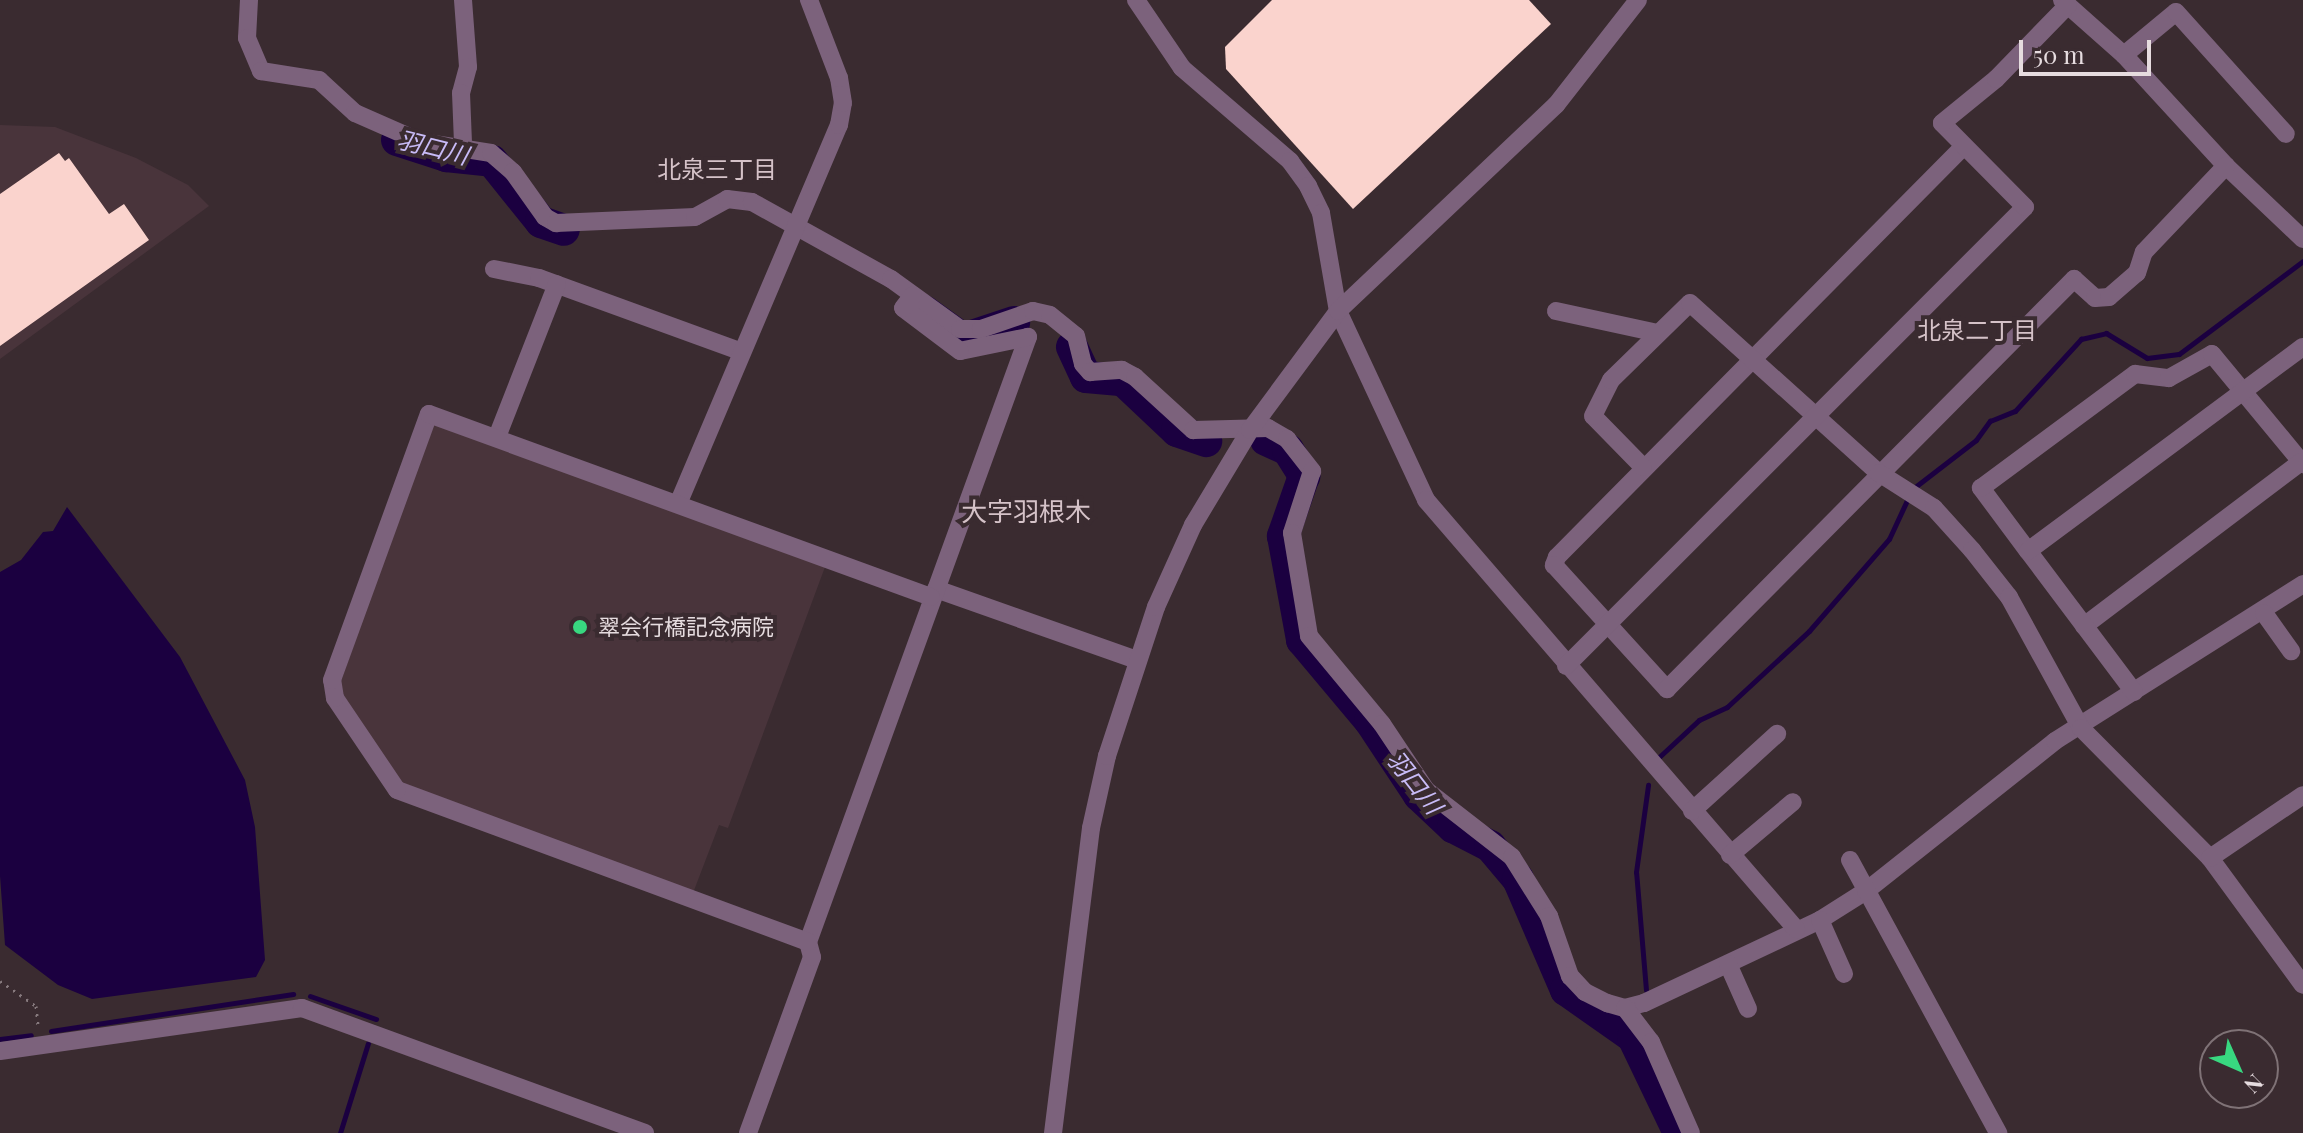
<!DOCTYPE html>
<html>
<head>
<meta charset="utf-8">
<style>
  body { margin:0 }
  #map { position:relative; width:2303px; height:1133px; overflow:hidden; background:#3a2b30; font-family:"Playfair Display","Noto Sans JP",serif }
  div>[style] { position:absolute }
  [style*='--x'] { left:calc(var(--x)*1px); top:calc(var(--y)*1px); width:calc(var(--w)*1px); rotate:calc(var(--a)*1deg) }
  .built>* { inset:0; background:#49343b }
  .water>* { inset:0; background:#1b0040 }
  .stream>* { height:5px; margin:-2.5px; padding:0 2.5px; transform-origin:2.5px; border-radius:2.5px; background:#1b0040 }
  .river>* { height:32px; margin:-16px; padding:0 16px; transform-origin:16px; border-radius:16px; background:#1b0040 }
  .building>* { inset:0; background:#fad3cd }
  .path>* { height:3px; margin-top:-1.5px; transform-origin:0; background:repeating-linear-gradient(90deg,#86797d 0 2px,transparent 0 8px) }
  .minor>* { height:18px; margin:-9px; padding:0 9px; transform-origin:9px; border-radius:9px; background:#7c627c }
  .dots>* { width:22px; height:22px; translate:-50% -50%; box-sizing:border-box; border:4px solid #3a2b30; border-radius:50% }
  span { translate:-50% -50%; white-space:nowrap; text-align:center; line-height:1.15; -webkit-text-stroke:8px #3a2b30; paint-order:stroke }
  .poi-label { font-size:22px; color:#e6dcdf }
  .left { translate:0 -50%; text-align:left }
  .water-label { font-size:24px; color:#c8bbf7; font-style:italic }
  .neighbourhood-label { font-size:24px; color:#d5c2c8 }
  .quarter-label { font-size:26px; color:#d5c2c8 }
  .north { position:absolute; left:2199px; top:1029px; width:80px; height:80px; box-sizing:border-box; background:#3a2b30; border:2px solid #7f7276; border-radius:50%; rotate:135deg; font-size:22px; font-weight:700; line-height:32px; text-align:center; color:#e6dcdf }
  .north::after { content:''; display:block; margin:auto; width:28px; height:36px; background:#38d880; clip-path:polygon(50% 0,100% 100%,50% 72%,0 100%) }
  .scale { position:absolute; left:2019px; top:40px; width:132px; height:36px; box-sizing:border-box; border:4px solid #e6dcdf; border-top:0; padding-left:10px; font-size:24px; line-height:28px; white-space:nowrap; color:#e6dcdf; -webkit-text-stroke:6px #3a2b30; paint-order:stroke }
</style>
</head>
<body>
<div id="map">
  <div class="built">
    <div style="clip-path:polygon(0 125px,55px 127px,136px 158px,188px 185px,209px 206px,0 359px)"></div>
    <div style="clip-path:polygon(440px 423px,825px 567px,728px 828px,719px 825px,693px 893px,398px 784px,338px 690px,430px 426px)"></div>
  </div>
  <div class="water">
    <div style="clip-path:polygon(67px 507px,180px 657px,245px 780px,255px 827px,265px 960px,256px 977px,92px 999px,58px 985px,5px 945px,0 876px,0 572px,21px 560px,43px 532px,53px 531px)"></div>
  </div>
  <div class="stream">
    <div style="--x:1915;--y:487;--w:77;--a:-37.6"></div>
    <div style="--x:1976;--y:440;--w:24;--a:-54"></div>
    <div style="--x:1990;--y:421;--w:27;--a:-22"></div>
    <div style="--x:2015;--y:411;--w:98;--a:-47.5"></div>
    <div style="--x:2081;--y:339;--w:26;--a:-13"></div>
    <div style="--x:2106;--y:333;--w:48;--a:31.4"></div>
    <div style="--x:2147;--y:358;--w:32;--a:-7"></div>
    <div style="--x:2179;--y:354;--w:155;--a:-36.9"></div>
    <div style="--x:1658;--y:758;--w:56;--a:-42.8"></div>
    <div style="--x:1699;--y:720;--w:31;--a:-25"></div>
    <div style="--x:1727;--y:707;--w:112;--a:-42.8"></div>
    <div style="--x:1809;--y:631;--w:122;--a:-49"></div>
    <div style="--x:1889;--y:539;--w:47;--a:-65.1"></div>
    <div style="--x:1646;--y:990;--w:118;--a:-94.8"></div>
    <div style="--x:1636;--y:872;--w:88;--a:-82.1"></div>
    <div style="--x:310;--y:996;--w:70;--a:19.2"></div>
    <div style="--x:51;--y:1031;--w:245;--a:-8.7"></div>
    <div style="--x:0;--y:1039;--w:31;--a:-7"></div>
    <div style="--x:340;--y:1133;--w:94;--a:-72.7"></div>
  </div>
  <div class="river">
    <div style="--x:397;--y:140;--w:52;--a:18.1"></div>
    <div style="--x:446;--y:156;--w:46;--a:6.2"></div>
    <div style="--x:492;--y:161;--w:78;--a:51.2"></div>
    <div style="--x:541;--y:222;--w:24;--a:19"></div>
    <div style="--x:924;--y:311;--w:48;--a:35.7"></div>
    <div style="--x:963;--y:339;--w:54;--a:-18.4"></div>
    <div style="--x:1072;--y:347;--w:33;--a:65"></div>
    <div style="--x:1086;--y:377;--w:37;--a:5"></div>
    <div style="--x:1123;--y:380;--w:74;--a:43.4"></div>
    <div style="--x:1177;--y:431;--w:31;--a:19"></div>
    <div style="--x:1266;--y:440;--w:24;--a:24"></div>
    <div style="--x:1288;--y:450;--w:31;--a:58"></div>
    <div style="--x:1304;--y:476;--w:64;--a:109.3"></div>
    <div style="--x:1283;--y:536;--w:106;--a:79.6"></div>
    <div style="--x:1302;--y:640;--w:106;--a:50"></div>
    <div style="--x:1370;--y:721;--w:89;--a:56.5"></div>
    <div style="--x:1419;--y:795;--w:47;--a:43.3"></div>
    <div style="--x:1453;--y:827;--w:42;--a:27.2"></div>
    <div style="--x:1490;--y:846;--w:43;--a:49.7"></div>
    <div style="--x:1518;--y:879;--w:121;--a:66.6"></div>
    <div style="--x:1566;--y:990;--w:82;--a:35"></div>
    <div style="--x:1633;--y:1037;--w:106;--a:64.4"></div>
  </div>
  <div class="building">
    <div style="clip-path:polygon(1272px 0,1529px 0,1551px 24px,1353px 209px,1226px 69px,1225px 47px)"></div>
    <div style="clip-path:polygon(59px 153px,65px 161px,69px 158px,109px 214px,124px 204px,149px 240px,0 346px,0 194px)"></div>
  </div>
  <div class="path">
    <div style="--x:0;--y:981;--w:44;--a:34.8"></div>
    <div style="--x:36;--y:1006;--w:20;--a:84"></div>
  </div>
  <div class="minor">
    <div style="--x:249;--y:0;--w:38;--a:93"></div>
    <div style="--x:247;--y:38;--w:36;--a:67"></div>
    <div style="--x:261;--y:71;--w:59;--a:8.8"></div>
    <div style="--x:319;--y:80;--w:49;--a:42.5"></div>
    <div style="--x:355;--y:113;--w:72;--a:23.7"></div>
    <div style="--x:421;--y:142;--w:71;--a:8.9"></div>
    <div style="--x:491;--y:153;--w:29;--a:41"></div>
    <div style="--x:513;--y:172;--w:55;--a:54.6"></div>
    <div style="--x:545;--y:217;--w:13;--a:29"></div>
    <div style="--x:556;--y:223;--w:139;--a:-2.5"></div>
    <div style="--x:695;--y:217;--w:37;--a:-29"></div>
    <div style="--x:727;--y:199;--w:25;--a:7"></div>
    <div style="--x:752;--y:202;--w:159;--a:29"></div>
    <div style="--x:891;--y:279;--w:85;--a:35.9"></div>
    <div style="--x:960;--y:329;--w:21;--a:0"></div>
    <div style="--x:981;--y:329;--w:55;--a:-19.1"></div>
    <div style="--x:1033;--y:311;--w:17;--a:13"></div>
    <div style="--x:1050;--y:315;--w:33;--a:39"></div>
    <div style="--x:1076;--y:336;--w:29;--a:76"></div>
    <div style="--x:1083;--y:364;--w:11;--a:49"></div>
    <div style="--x:1090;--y:372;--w:32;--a:-4"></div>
    <div style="--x:1122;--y:370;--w:15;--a:28"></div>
    <div style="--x:1135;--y:377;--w:79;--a:42.4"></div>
    <div style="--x:1193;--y:430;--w:75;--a:-1.5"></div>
    <div style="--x:1268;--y:428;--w:22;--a:30"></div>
    <div style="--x:1287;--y:439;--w:41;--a:52"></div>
    <div style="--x:1312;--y:471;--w:65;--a:107.9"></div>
    <div style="--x:1292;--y:533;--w:104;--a:80.6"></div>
    <div style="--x:1309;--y:636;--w:114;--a:50.3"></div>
    <div style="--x:1382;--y:724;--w:79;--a:56.3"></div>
    <div style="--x:1426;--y:790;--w:109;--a:37.9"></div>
    <div style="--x:1512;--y:857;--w:70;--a:57.9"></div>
    <div style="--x:1549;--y:916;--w:64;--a:70.7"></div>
    <div style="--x:1570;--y:976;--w:22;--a:47"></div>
    <div style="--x:1585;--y:992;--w:25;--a:27"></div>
    <div style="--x:1607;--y:1003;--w:19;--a:16"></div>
    <div style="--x:1625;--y:1008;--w:20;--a:-15"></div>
    <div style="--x:1644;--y:1003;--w:195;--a:-25.2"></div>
    <div style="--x:1820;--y:920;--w:54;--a:-32.2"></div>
    <div style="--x:1866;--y:891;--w:241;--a:-38.4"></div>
    <div style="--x:2055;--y:741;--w:294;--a:-32.3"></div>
    <div style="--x:463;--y:0;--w:67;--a:85.7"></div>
    <div style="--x:468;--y:67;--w:27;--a:105"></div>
    <div style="--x:461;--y:93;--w:49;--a:87.7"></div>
    <div style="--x:1136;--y:0;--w:82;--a:55.9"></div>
    <div style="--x:1182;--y:68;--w:143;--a:40.7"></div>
    <div style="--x:1290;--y:161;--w:31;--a:54"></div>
    <div style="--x:1308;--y:186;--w:30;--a:64"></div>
    <div style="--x:1321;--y:213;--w:99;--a:80.2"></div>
    <div style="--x:1338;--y:311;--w:208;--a:65"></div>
    <div style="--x:1426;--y:500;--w:567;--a:49.22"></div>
    <div style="--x:2062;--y:0;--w:83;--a:41.6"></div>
    <div style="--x:2124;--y:55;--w:151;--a:47.4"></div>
    <div style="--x:2226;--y:166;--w:106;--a:43.5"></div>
    <div style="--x:2124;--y:55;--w:67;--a:-39.6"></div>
    <div style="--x:2176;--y:12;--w:164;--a:48"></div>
    <div style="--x:1963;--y:147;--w:577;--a:134.72"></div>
    <div style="--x:1557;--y:557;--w:9;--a:111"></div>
    <div style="--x:1554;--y:565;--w:168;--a:47.7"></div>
    <div style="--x:1667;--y:689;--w:578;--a:-45.21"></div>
    <div style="--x:2074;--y:279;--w:28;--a:42"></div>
    <div style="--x:2095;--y:298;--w:14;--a:-4"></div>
    <div style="--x:2109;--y:297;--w:37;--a:-41"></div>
    <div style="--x:2137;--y:273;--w:22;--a:-72"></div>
    <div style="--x:2144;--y:252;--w:119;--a:-46.4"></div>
    <div style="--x:494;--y:269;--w:46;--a:11.3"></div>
    <div style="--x:539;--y:278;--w:216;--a:20"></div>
    <div style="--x:1556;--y:311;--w:104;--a:12.2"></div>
    <div style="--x:497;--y:437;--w:164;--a:-68.6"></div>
    <div style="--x:1643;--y:467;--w:71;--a:-134.4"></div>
    <div style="--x:1593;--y:416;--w:40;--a:-63.4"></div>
    <div style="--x:1611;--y:380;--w:110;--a:-44.3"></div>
    <div style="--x:1690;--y:303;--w:254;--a:42"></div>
    <div style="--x:1879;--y:473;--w:65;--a:32.5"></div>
    <div style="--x:1934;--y:508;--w:57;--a:47.9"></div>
    <div style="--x:1972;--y:550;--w:60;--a:51.8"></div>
    <div style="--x:2009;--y:597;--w:149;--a:61.2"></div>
    <div style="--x:2081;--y:728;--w:183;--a:45.2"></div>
    <div style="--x:2210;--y:858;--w:157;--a:53.8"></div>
    <div style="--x:678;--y:504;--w:412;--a:-67"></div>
    <div style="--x:839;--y:125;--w:22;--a:-80"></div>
    <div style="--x:843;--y:103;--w:25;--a:-99"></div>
    <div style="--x:839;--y:78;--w:84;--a:-111"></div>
    <div style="--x:2028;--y:551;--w:79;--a:-126.7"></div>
    <div style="--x:1981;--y:488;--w:192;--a:-36.5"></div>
    <div style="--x:2135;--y:374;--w:34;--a:7"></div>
    <div style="--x:2169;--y:378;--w:49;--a:-29.2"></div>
    <div style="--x:2212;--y:354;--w:143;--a:50.4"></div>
    <div style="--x:936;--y:589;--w:213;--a:19.5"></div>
    <div style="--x:2264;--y:613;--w:47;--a:54.6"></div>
    <div style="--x:2084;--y:626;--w:272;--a:-37.1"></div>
    <div style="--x:1566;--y:666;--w:649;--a:-45"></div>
    <div style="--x:2025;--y:207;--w:118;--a:-134.7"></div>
    <div style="--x:1942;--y:123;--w:70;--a:-39.2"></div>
    <div style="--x:1996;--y:79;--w:103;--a:-45.8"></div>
    <div style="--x:2134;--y:692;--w:176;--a:-126.9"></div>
    <div style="--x:2028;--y:551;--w:342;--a:-36.6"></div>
    <div style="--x:1692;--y:811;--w:115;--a:-42.2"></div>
    <div style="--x:1730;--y:855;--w:82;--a:-40.1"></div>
    <div style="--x:2210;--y:858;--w:112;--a:-34.1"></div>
    <div style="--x:1850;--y:860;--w:311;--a:61.5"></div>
    <div style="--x:1820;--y:920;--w:59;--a:66"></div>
    <div style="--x:808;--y:942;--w:644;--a:-70.02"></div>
    <div style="--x:1028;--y:337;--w:69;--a:168.4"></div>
    <div style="--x:960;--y:351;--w:71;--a:-143"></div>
    <div style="--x:903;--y:308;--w:16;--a:-52"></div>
    <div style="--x:1728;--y:964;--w:49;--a:66"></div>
    <div style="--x:1625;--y:1008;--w:43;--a:52.6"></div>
    <div style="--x:1651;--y:1042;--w:99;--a:66.3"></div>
    <div style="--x:0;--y:1051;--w:305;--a:-8.1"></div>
    <div style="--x:302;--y:1008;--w:365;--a:20"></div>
    <div style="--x:748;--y:1133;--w:187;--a:-70"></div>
    <div style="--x:812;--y:957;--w:16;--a:-105"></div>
    <div style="--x:808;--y:942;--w:438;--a:-159.7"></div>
    <div style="--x:397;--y:790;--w:111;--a:-124"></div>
    <div style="--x:335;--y:698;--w:18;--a:-99"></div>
    <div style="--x:332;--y:680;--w:283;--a:-70"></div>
    <div style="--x:429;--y:414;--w:534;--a:20.03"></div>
    <div style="--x:1053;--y:1133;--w:307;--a:-82.9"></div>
    <div style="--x:1091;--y:828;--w:74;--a:-77.5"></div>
    <div style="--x:1107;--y:756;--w:157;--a:-71.8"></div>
    <div style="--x:1156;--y:607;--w:90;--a:-65.7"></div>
    <div style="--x:1193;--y:525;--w:111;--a:-59"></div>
    <div style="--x:1250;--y:430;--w:148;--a:-53.5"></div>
    <div style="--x:1338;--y:311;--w:300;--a:-43.4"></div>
    <div style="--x:1556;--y:105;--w:133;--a:-52"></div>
  </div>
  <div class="dots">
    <div style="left:580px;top:627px;background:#38d880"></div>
  </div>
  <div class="poi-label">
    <span class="left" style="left:598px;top:627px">翠会行橋記念病院</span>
  </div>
  <div class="water-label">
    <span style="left:433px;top:147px;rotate:14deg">羽口川</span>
    <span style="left:1415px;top:782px;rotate:52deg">羽口川</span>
  </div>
  <div class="neighbourhood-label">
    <span style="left:717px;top:169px">北泉三丁目</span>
    <span style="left:1977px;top:330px">北泉二丁目</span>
  </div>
  <div class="quarter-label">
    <span style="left:1026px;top:511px">大字羽根木</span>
  </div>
  <div class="north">N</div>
  <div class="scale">50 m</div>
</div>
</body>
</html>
